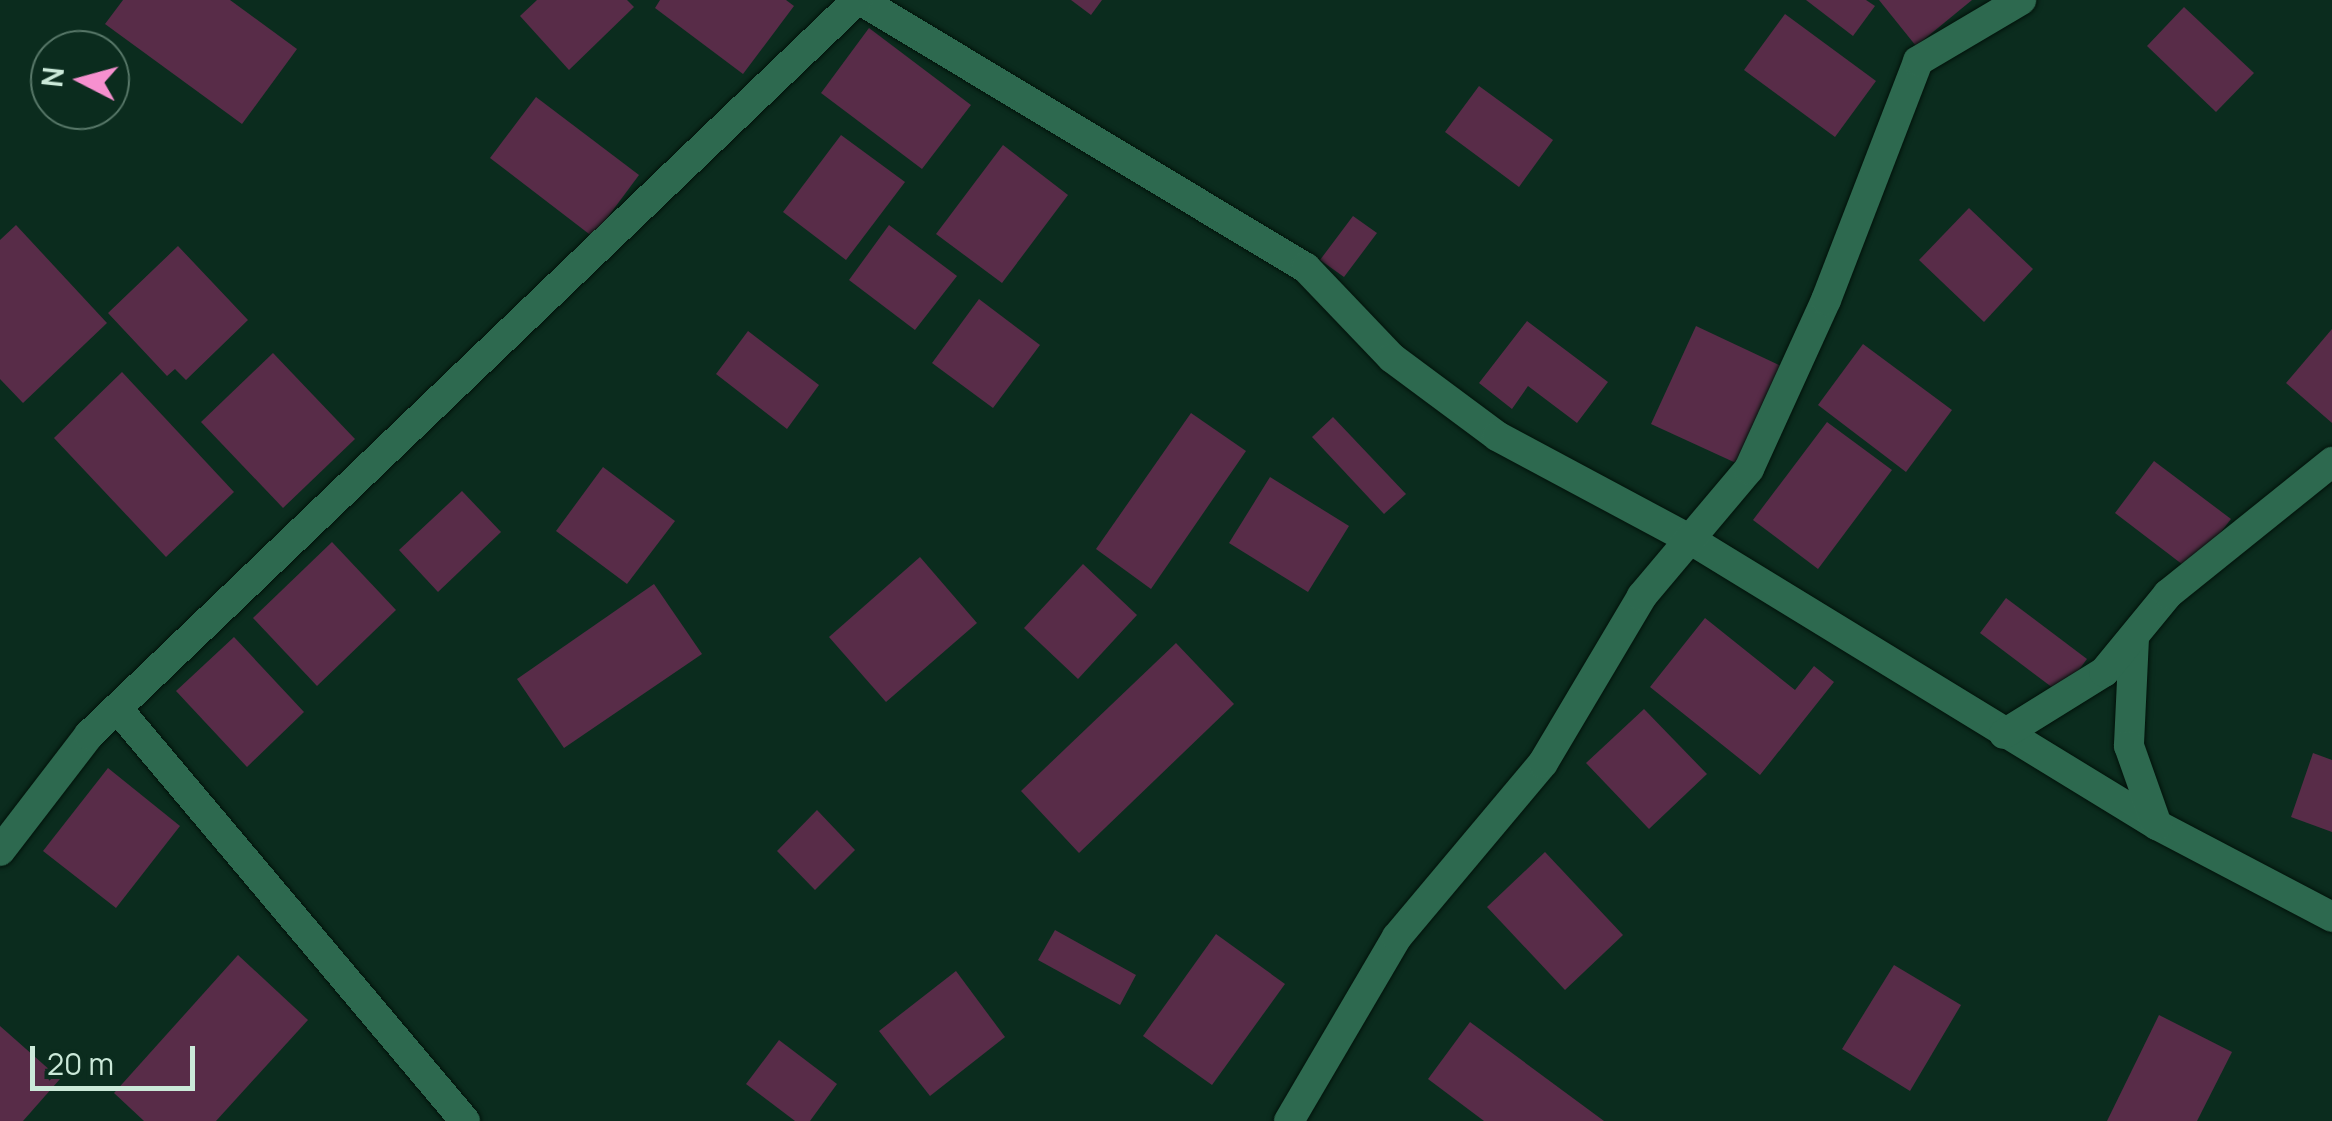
<!DOCTYPE html>
<html>
<head>
<meta charset="utf-8">
<style>
  body { margin:0 }
  #map { position:relative; width:2332px; height:1121px; overflow:hidden; background:#0b2c1e; font-family:Manrope,sans-serif }
  div>[style] { position:absolute }
  [style*='--x'] { left:calc(var(--x)*1px); top:calc(var(--y)*1px); width:calc(var(--w)*1px); rotate:calc(var(--a)*1deg) }
  .building>* { inset:0; background:#582c48 }
  .roads { filter:drop-shadow(0 0 2px #02120a) drop-shadow(0 0 2px #02120a) }
  .street>* { height:30px; margin:-15px; padding:0 15px; transform-origin:15px; border-radius:15px; background:#2d694f }
  span { translate:-50% -50%; white-space:nowrap; text-align:center; line-height:1.15; -webkit-text-stroke:9px #0b2c1e; paint-order:stroke }
  .north { position:absolute; left:30px; top:30px; width:100px; height:100px; box-sizing:border-box; background:#0b2c1e; border:2px solid #587869; border-radius:50%; rotate:276deg; font-size:28px; font-weight:700; line-height:40px; text-align:center; color:#cbe9d9 }
  .north::after { content:''; display:block; margin:auto; width:35px; height:45px; background:#f690cf; clip-path:polygon(50% 0,100% 100%,50% 72%,0 100%) }
  .scale { position:absolute; left:30px; top:1046px; width:165px; height:45px; box-sizing:border-box; border:5px solid #cbe9d9; border-top:0; padding-left:12px; font-size:30px; line-height:35px; white-space:nowrap; color:#cbe9d9; -webkit-text-stroke:8px #0b2c1e; paint-order:stroke }
</style>
</head>
<body>
<div id="map">
  <div class="building">
    <div style="clip-path:polygon(123px 0,230px 0,297px 49px,242px 124px,105px 24px)"></div>
    <div style="clip-path:polygon(537px 0,627px 0,634px 7px,569px 70px,520px 16px)"></div>
    <div style="clip-path:polygon(660px 0,786px 0,794px 6px,743px 74px,655px 8px)"></div>
    <div style="clip-path:polygon(1071px 0,1102px 0,1091px 15px)"></div>
    <div style="clip-path:polygon(1806px 0,1866px 0,1875px 6px,1853px 36px)"></div>
    <div style="clip-path:polygon(1879px 0,1972px 0,1916px 46px)"></div>
    <div style="clip-path:polygon(2184px 7px,2254px 73px,2216px 112px,2147px 46px)"></div>
    <div style="clip-path:polygon(1785px 14px,1876px 81px,1835px 137px,1744px 70px)"></div>
    <div style="clip-path:polygon(869px 28px,971px 105px,922px 169px,821px 93px)"></div>
    <div style="clip-path:polygon(1479px 86px,1553px 140px,1519px 187px,1445px 132px)"></div>
    <div style="clip-path:polygon(536px 97px,639px 175px,593px 237px,490px 158px)"></div>
    <div style="clip-path:polygon(841px 135px,905px 182px,846px 260px,783px 212px)"></div>
    <div style="clip-path:polygon(1003px 145px,1068px 195px,1002px 283px,936px 234px)"></div>
    <div style="clip-path:polygon(1969px 208px,2033px 269px,1984px 322px,1919px 260px)"></div>
    <div style="clip-path:polygon(1353px 216px,1377px 233px,1344px 277px,1320px 260px)"></div>
    <div style="clip-path:polygon(16px 225px,107px 323px,23px 403px,0 379px,0 240px)"></div>
    <div style="clip-path:polygon(889px 225px,957px 276px,915px 330px,849px 280px)"></div>
    <div style="clip-path:polygon(178px 246px,248px 320px,186px 380px,175px 369px,167px 376px,108px 313px)"></div>
    <div style="clip-path:polygon(979px 299px,1040px 345px,993px 408px,932px 363px)"></div>
    <div style="clip-path:polygon(1527px 321px,1608px 382px,1577px 423px,1528px 386px,1512px 409px,1479px 383px)"></div>
    <div style="clip-path:polygon(1696px 326px,1794px 372px,1749px 469px,1651px 424px)"></div>
    <div style="clip-path:polygon(2332px 329px,2332px 423px,2286px 383px)"></div>
    <div style="clip-path:polygon(748px 331px,819px 385px,787px 429px,716px 374px)"></div>
    <div style="clip-path:polygon(1863px 344px,1952px 410px,1906px 472px,1818px 405px)"></div>
    <div style="clip-path:polygon(273px 353px,355px 439px,283px 508px,201px 422px)"></div>
    <div style="clip-path:polygon(122px 372px,234px 492px,166px 557px,54px 438px)"></div>
    <div style="clip-path:polygon(1191px 413px,1246px 451px,1151px 589px,1096px 549px)"></div>
    <div style="clip-path:polygon(1333px 417px,1406px 494px,1384px 514px,1312px 437px)"></div>
    <div style="clip-path:polygon(1827px 422px,1892px 470px,1818px 569px,1753px 520px)"></div>
    <div style="clip-path:polygon(2154px 461px,2231px 519px,2191px 571px,2115px 513px)"></div>
    <div style="clip-path:polygon(603px 467px,675px 521px,627px 584px,556px 531px)"></div>
    <div style="clip-path:polygon(1270px 477px,1349px 526px,1308px 592px,1229px 543px)"></div>
    <div style="clip-path:polygon(462px 491px,501px 532px,438px 592px,399px 550px)"></div>
    <div style="clip-path:polygon(332px 542px,396px 610px,317px 686px,253px 618px)"></div>
    <div style="clip-path:polygon(920px 557px,977px 623px,886px 702px,829px 637px)"></div>
    <div style="clip-path:polygon(1083px 564px,1137px 615px,1078px 679px,1024px 628px)"></div>
    <div style="clip-path:polygon(654px 584px,702px 654px,564px 748px,517px 679px)"></div>
    <div style="clip-path:polygon(2006px 598px,2087px 659px,2061px 694px,1980px 633px)"></div>
    <div style="clip-path:polygon(1705px 618px,1795px 690px,1814px 666px,1834px 682px,1760px 775px,1650px 687px)"></div>
    <div style="clip-path:polygon(234px 637px,304px 712px,247px 767px,176px 691px)"></div>
    <div style="clip-path:polygon(1176px 643px,1234px 704px,1079px 853px,1021px 791px)"></div>
    <div style="clip-path:polygon(1644px 709px,1707px 774px,1649px 829px,1586px 763px)"></div>
    <div style="clip-path:polygon(2313px 753px,2332px 760px,2332px 832px,2291px 817px)"></div>
    <div style="clip-path:polygon(108px 768px,180px 826px,116px 908px,43px 851px)"></div>
    <div style="clip-path:polygon(817px 810px,855px 850px,815px 890px,777px 851px)"></div>
    <div style="clip-path:polygon(1545px 852px,1623px 935px,1565px 990px,1487px 907px)"></div>
    <div style="clip-path:polygon(1055px 930px,1136px 975px,1120px 1005px,1038px 960px)"></div>
    <div style="clip-path:polygon(1216px 934px,1285px 984px,1212px 1085px,1143px 1036px)"></div>
    <div style="clip-path:polygon(238px 955px,308px 1020px,216px 1121px,144px 1121px,114px 1093px)"></div>
    <div style="clip-path:polygon(1894px 965px,1961px 1005px,1910px 1091px,1842px 1049px)"></div>
    <div style="clip-path:polygon(956px 971px,1005px 1037px,930px 1096px,879px 1031px)"></div>
    <div style="clip-path:polygon(2159px 1015px,2232px 1052px,2197px 1121px,2107px 1121px)"></div>
    <div style="clip-path:polygon(1470px 1022px,1604px 1121px,1484px 1121px,1428px 1079px)"></div>
    <div style="clip-path:polygon(0 1026px,60px 1079px,23px 1121px,0 1121px)"></div>
    <div style="clip-path:polygon(779px 1040px,837px 1084px,810px 1121px,795px 1121px,746px 1084px)"></div>
  </div>
  <div class="roads">
    <div class="street">
      <div style="--x:860;--y:0;--w:520;--a:31"></div>
      <div style="--x:1306;--y:268;--w:124;--a:46.3"></div>
      <div style="--x:1392;--y:358;--w:131;--a:36.6"></div>
      <div style="--x:1497;--y:436;--w:220;--a:28.2"></div>
      <div style="--x:1691;--y:540;--w:546;--a:31.45"></div>
      <div style="--x:2157;--y:825;--w:198;--a:27.7"></div>
      <div style="--x:2134;--y:638;--w:108;--a:92.7"></div>
      <div style="--x:2129;--y:746;--w:84;--a:70.5"></div>
      <div style="--x:117;--y:708;--w:540;--a:49.88"></div>
      <div style="--x:2004;--y:734;--w:118;--a:-31.8"></div>
      <div style="--x:2104;--y:672;--w:101;--a:-50.6"></div>
      <div style="--x:2168;--y:594;--w:211;--a:-38.8"></div>
      <div style="--x:0;--y:851;--w:146;--a:-52.5"></div>
      <div style="--x:89;--y:735;--w:1063;--a:-43.74"></div>
      <div style="--x:1289;--y:1121;--w:213;--a:-59.6"></div>
      <div style="--x:1397;--y:937;--w:227;--a:-50"></div>
      <div style="--x:1543;--y:763;--w:194;--a:-59.3"></div>
      <div style="--x:1642;--y:596;--w:166;--a:-49.9"></div>
      <div style="--x:1749;--y:469;--w:186;--a:-65.5"></div>
      <div style="--x:1826;--y:300;--w:256;--a:-68.9"></div>
      <div style="--x:1918;--y:61;--w:120;--a:-30.6"></div>
    </div>
  </div>
  <div class="north">N</div>
  <div class="scale">20 m</div>
</div>
</body>
</html>
